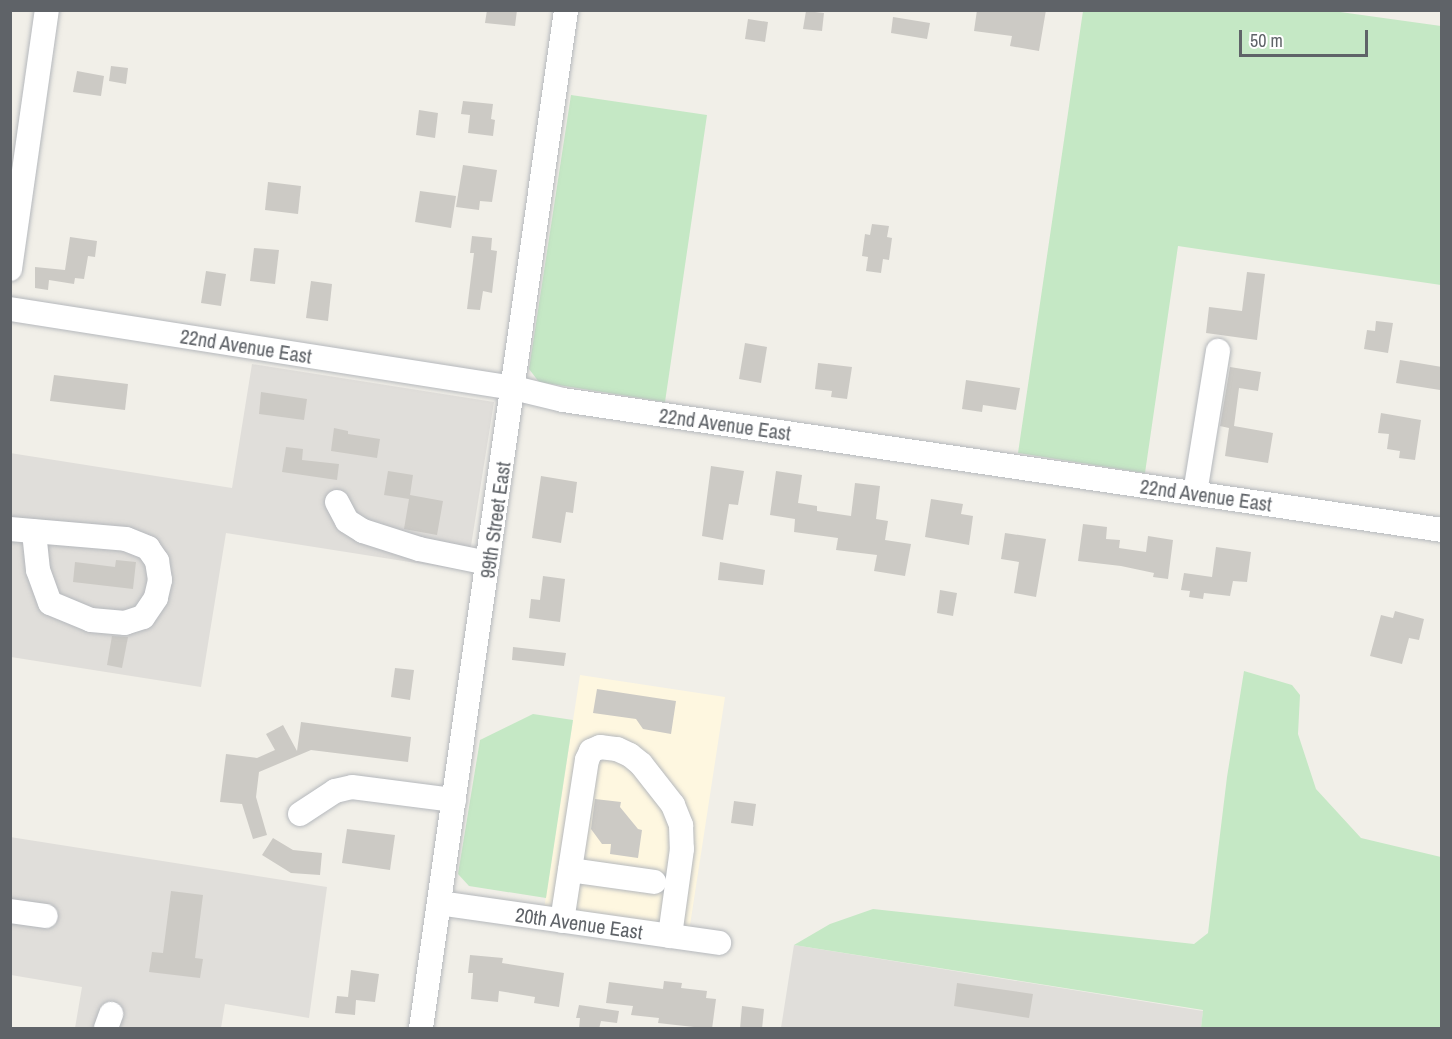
<!DOCTYPE html>
<html>
<head>
<meta charset="utf-8">
<style>
	body { margin:0 }
	#map { position:relative; width:1452px; height:1039px; overflow:hidden; background:#f1efe8; font-family:"Archivo Narrow",sans-serif }
	div>[style] { position:absolute }
	[style*='--x'] { left:calc(var(--x)*1px); top:calc(var(--y)*1px); width:calc(var(--w)*1px); rotate:calc(var(--a)*1deg) }
	.commercial>* { inset:0; background:#fef7e0 }
	.industrial>* { inset:0; background:#e0deda }
	.green>* { inset:0; background:#c5e8c5 }
	.building>* { inset:0; background:#cccac5 }
	.roads { filter:drop-shadow(0 0 2px #b5b8bc) drop-shadow(0 0 2px #b5b8bc) }
	.minor>* { height:24px; margin:-12px; padding:0 12px; transform-origin:12px; border-radius:12px; background:#fff }
	span { translate:-50% -50%; white-space:nowrap; text-align:center; line-height:1.15; -webkit-text-stroke:5px #fff; paint-order:stroke }
	.street-label { font-size:20px; color:#5f6368 }
	.frame { position:absolute; inset:0; border:12px solid #5f6368; pointer-events:none }
	.scale { position:absolute; left:1239px; top:30px; width:129px; height:27px; box-sizing:border-box; border:3px solid #5f6368; border-top:0; padding-left:8px; font-size:18px; line-height:21px; white-space:nowrap; color:#5f6368; -webkit-text-stroke:4px #fff; paint-order:stroke }
</style>
</head>
<body>
<div id="map">
	<div class="commercial">
		<i style="clip-path:polygon(580px 675px,725px 697px,689px 932px,544px 909px)"></i>
	</div>
	<div class="industrial">
		<i style="clip-path:polygon(252px 364px,494px 402px,467px 571px,226px 533px,201px 687px,11px 657px,10px 453px,232px 488px)"></i>
		<i style="clip-path:polygon(10px 837px,327px 887px,309px 1018px,225px 1004px,221px 1028px,75px 1028px,82px 987px,11px 975px)"></i>
		<i style="clip-path:polygon(794px 945px,1203px 1011px,1201px 1028px,781px 1028px)"></i>
	</div>
	<div class="green">
		<i style="clip-path:polygon(1333px 11px,1441px 26px,1441px 285px,1178px 246px,1145px 473px,1018px 453px,1083px 11px)"></i>
		<i style="clip-path:polygon(571px 95px,707px 115px,665px 402px,539px 382px,529px 369px)"></i>
		<i style="clip-path:polygon(1244px 671px,1292px 685px,1300px 695px,1298px 734px,1316px 789px,1361px 838px,1441px 857px,1441px 1028px,1201px 1028px,1203px 1010px,794px 945px,830px 924px,873px 909px,1194px 944px,1208px 933px,1227px 777px)"></i>
		<i style="clip-path:polygon(533px 714px,573px 720px,546px 898px,469px 886px,458px 874px,480px 740px)"></i>
	</div>
	<div class="building">
		<i style="clip-path:polygon(487px 10px,517px 10px,515px 26px,485px 23px)"></i>
		<i style="clip-path:polygon(977px 10px,1046px 10px,1039px 51px,1010px 46px,1012px 36px,974px 31px)"></i>
		<i style="clip-path:polygon(806px 11px,824px 13px,822px 31px,803px 29px)"></i>
		<i style="clip-path:polygon(893px 17px,930px 23px,927px 39px,891px 33px)"></i>
		<i style="clip-path:polygon(748px 19px,768px 22px,765px 42px,745px 39px)"></i>
		<i style="clip-path:polygon(111px 66px,128px 68px,126px 84px,109px 81px)"></i>
		<i style="clip-path:polygon(77px 71px,104px 76px,101px 96px,73px 92px)"></i>
		<i style="clip-path:polygon(463px 101px,493px 104px,491px 119px,495px 120px,493px 136px,468px 133px,470px 115px,461px 114px)"></i>
		<i style="clip-path:polygon(419px 110px,438px 113px,435px 138px,416px 135px)"></i>
		<i style="clip-path:polygon(463px 165px,497px 170px,492px 202px,480px 201px,479px 210px,456px 207px)"></i>
		<i style="clip-path:polygon(268px 182px,301px 186px,298px 214px,265px 210px)"></i>
		<i style="clip-path:polygon(420px 191px,456px 196px,451px 228px,415px 222px)"></i>
		<i style="clip-path:polygon(872px 224px,889px 226px,887px 237px,892px 238px,889px 260px,883px 259px,881px 273px,866px 271px,868px 257px,862px 256px,865px 234px,870px 235px)"></i>
		<i style="clip-path:polygon(472px 236px,492px 238px,491px 250px,497px 251px,492px 293px,483px 291px,480px 310px,467px 309px,474px 253px,470px 253px)"></i>
		<i style="clip-path:polygon(70px 237px,97px 241px,95px 257px,88px 256px,84px 279px,75px 278px,74px 284px,49px 280px,48px 290px,35px 288px,35px 267px,65px 270px)"></i>
		<i style="clip-path:polygon(254px 248px,279px 250px,275px 284px,250px 281px)"></i>
		<i style="clip-path:polygon(206px 271px,226px 274px,221px 306px,201px 303px)"></i>
		<i style="clip-path:polygon(1247px 272px,1265px 274px,1257px 340px,1206px 333px,1209px 307px,1242px 311px)"></i>
		<i style="clip-path:polygon(311px 281px,332px 284px,328px 321px,306px 318px)"></i>
		<i style="clip-path:polygon(1376px 321px,1393px 323px,1388px 353px,1364px 349px,1367px 330px,1375px 331px)"></i>
		<i style="clip-path:polygon(745px 343px,767px 347px,761px 383px,739px 379px)"></i>
		<i style="clip-path:polygon(1400px 360px,1442px 367px,1440px 390px,1396px 383px)"></i>
		<i style="clip-path:polygon(818px 363px,852px 367px,847px 399px,831px 397px,832px 391px,815px 389px)"></i>
		<i style="clip-path:polygon(1230px 367px,1261px 372px,1258px 391px,1239px 388px,1234px 426px,1273px 433px,1268px 463px,1225px 456px,1229px 428px,1220px 426px)"></i>
		<i style="clip-path:polygon(54px 375px,128px 384px,125px 410px,50px 401px)"></i>
		<i style="clip-path:polygon(966px 380px,1020px 388px,1016px 410px,983px 405px,982px 412px,962px 409px)"></i>
		<i style="clip-path:polygon(261px 392px,307px 399px,304px 420px,259px 414px)"></i>
		<i style="clip-path:polygon(1381px 413px,1421px 420px,1415px 460px,1399px 458px,1400px 451px,1387px 449px,1389px 434px,1378px 433px)"></i>
		<i style="clip-path:polygon(334px 428px,348px 431px,348px 434px,380px 439px,377px 458px,331px 451px)"></i>
		<i style="clip-path:polygon(286px 447px,303px 449px,302px 460px,339px 464px,337px 480px,282px 472px)"></i>
		<i style="clip-path:polygon(711px 466px,744px 471px,738px 505px,729px 504px,723px 540px,702px 536px)"></i>
		<i style="clip-path:polygon(388px 471px,413px 475px,410px 495px,443px 501px,437px 535px,404px 529px,409px 499px,384px 495px)"></i>
		<i style="clip-path:polygon(776px 471px,802px 475px,798px 503px,817px 506px,817px 511px,851px 516px,855px 483px,880px 486px,876px 519px,888px 521px,885px 540px,911px 544px,905px 576px,874px 571px,877px 555px,836px 550px,838px 538px,794px 532px,795px 519px,770px 515px)"></i>
		<i style="clip-path:polygon(541px 476px,577px 482px,573px 513px,566px 512px,561px 543px,532px 538px)"></i>
		<i style="clip-path:polygon(931px 499px,963px 504px,961px 514px,973px 516px,969px 545px,925px 537px)"></i>
		<i style="clip-path:polygon(1083px 524px,1107px 527px,1106px 539px,1120px 540px,1119px 548px,1146px 552px,1148px 536px,1173px 540px,1168px 579px,1153px 577px,1154px 573px,1121px 566px,1078px 561px)"></i>
		<i style="clip-path:polygon(1005px 533px,1046px 539px,1036px 597px,1014px 593px,1019px 562px,1001px 559px)"></i>
		<i style="clip-path:polygon(1216px 547px,1251px 552px,1247px 582px,1233px 581px,1230px 596px,1204px 593px,1203px 599px,1189px 597px,1190px 591px,1181px 590px,1184px 573px,1212px 577px)"></i>
		<i style="clip-path:polygon(116px 560px,136px 562px,133px 589px,73px 582px,75px 562px,115px 567px)"></i>
		<i style="clip-path:polygon(720px 562px,765px 570px,763px 585px,718px 580px)"></i>
		<i style="clip-path:polygon(543px 576px,565px 579px,560px 622px,529px 618px,531px 599px,540px 600px)"></i>
		<i style="clip-path:polygon(940px 590px,957px 593px,953px 616px,937px 613px)"></i>
		<i style="clip-path:polygon(1395px 611px,1424px 619px,1419px 640px,1409px 638px,1402px 664px,1370px 656px,1381px 615px,1393px 618px)"></i>
		<i style="clip-path:polygon(112px 636px,128px 637px,122px 668px,107px 665px)"></i>
		<i style="clip-path:polygon(513px 647px,566px 653px,564px 666px,512px 660px)"></i>
		<i style="clip-path:polygon(395px 668px,414px 670px,410px 700px,391px 697px)"></i>
		<i style="clip-path:polygon(597px 689px,676px 701px,671px 734px,643px 729px,636px 719px,593px 713px)"></i>
		<i style="clip-path:polygon(301px 722px,411px 737px,408px 762px,311px 750px,259px 772px,256px 797px,267px 835px,253px 839px,242px 804px,220px 802px,226px 754px,257px 758px,275px 750px,266px 734px,283px 725px,297px 751px)"></i>
		<i style="clip-path:polygon(595px 799px,621px 802px,620px 807px,638px 829px,642px 830px,638px 858px,610px 854px,611px 844px,602px 844px,591px 829px)"></i>
		<i style="clip-path:polygon(734px 801px,756px 804px,753px 826px,731px 823px)"></i>
		<i style="clip-path:polygon(347px 829px,395px 835px,390px 870px,342px 863px)"></i>
		<i style="clip-path:polygon(273px 838px,293px 850px,322px 853px,320px 875px,291px 873px,262px 855px)"></i>
		<i style="clip-path:polygon(171px 891px,203px 895px,195px 958px,203px 959px,200px 978px,149px 972px,152px 952px,163px 953px)"></i>
		<i style="clip-path:polygon(470px 955px,503px 958px,502px 963px,564px 973px,559px 1007px,534px 1003px,535px 997px,499px 991px,498px 1002px,471px 999px,473px 973px,468px 973px)"></i>
		<i style="clip-path:polygon(351px 970px,379px 974px,375px 1002px,356px 1000px,355px 1015px,335px 1013px,337px 996px,348px 997px)"></i>
		<i style="clip-path:polygon(664px 981px,682px 983px,681px 988px,707px 991px,706px 998px,716px 999px,712px 1029px,658px 1023px,659px 1018px,631px 1015px,633px 1006px,606px 1003px,609px 982px,663px 989px)"></i>
		<i style="clip-path:polygon(957px 983px,1033px 994px,1029px 1018px,954px 1006px)"></i>
		<i style="clip-path:polygon(579px 1005px,619px 1011px,617px 1023px,601px 1021px,599px 1029px,579px 1029px,580px 1018px,576px 1018px)"></i>
		<i style="clip-path:polygon(742px 1006px,764px 1009px,762px 1029px,740px 1029px)"></i>
	</div>
	<div class="roads">
		<div class="minor">
			<i style="--x:10;--y:269;--w:262;--a:-81.9"></i>
			<i style="--x:10;--y:309;--w:510;--a:8.91"></i>
			<i style="--x:514;--y:388;--w:50;--a:13.8"></i>
			<i style="--x:563;--y:400;--w:889;--a:8.41"></i>
			<i style="--x:1195;--y:493;--w:144;--a:-80.8"></i>
			<i style="--x:337;--y:502;--w:21;--a:62"></i>
			<i style="--x:347;--y:521;--w:19;--a:32"></i>
			<i style="--x:363;--y:531;--w:59;--a:17.8"></i>
			<i style="--x:419;--y:549;--w:70;--a:11.5"></i>
			<i style="--x:10;--y:529;--w:116;--a:4.9"></i>
			<i style="--x:126;--y:539;--w:24;--a:22"></i>
			<i style="--x:148;--y:548;--w:16;--a:55"></i>
			<i style="--x:157;--y:561;--w:19;--a:81"></i>
			<i style="--x:160;--y:580;--w:18;--a:103"></i>
			<i style="--x:156;--y:598;--w:23;--a:124"></i>
			<i style="--x:143;--y:617;--w:19;--a:162"></i>
			<i style="--x:125;--y:623;--w:34;--a:-175"></i>
			<i style="--x:91;--y:620;--w:44;--a:-157.5"></i>
			<i style="--x:50;--y:603;--w:35;--a:-110"></i>
			<i style="--x:38;--y:570;--w:39;--a:-96"></i>
			<i style="--x:300;--y:814;--w:42;--a:-33.3"></i>
			<i style="--x:335;--y:791;--w:17;--a:-13"></i>
			<i style="--x:352;--y:787;--w:103;--a:7.3"></i>
			<i style="--x:570;--y:870;--w:85;--a:8.1"></i>
			<i style="--x:439;--y:903;--w:283;--a:8.1"></i>
			<i style="--x:10;--y:911;--w:36;--a:8"></i>
			<i style="--x:562;--y:921;--w:163;--a:-81.2"></i>
			<i style="--x:587;--y:760;--w:10;--a:-66"></i>
			<i style="--x:591;--y:751;--w:10;--a:-24"></i>
			<i style="--x:600;--y:747;--w:17;--a:7"></i>
			<i style="--x:617;--y:749;--w:14;--a:25"></i>
			<i style="--x:630;--y:755;--w:14;--a:39"></i>
			<i style="--x:641;--y:764;--w:52;--a:52"></i>
			<i style="--x:673;--y:805;--w:22;--a:68"></i>
			<i style="--x:681;--y:825;--w:24;--a:88"></i>
			<i style="--x:682;--y:849;--w:88;--a:97.9"></i>
			<i style="--x:106;--y:1028;--w:15;--a:-70"></i>
			<i style="--x:421;--y:1028;--w:1028;--a:-81.89"></i>
		</div>
	</div>
	<div class="street-label">
		<span style="left:246px;top:346px;rotate:9deg">22nd Avenue East</span>
		<span style="left:725px;top:424px;rotate:8deg">22nd Avenue East</span>
		<span style="left:1206px;top:495px;rotate:8deg">22nd Avenue East</span>
		<span style="left:495px;top:520px;rotate:-82deg">99th Street East</span>
		<span style="left:579px;top:923px;rotate:8deg">20th Avenue East</span>
	</div>
	<div class="frame"></div>
	<div class="scale">50 m</div>
</div>
</body>
</html>
